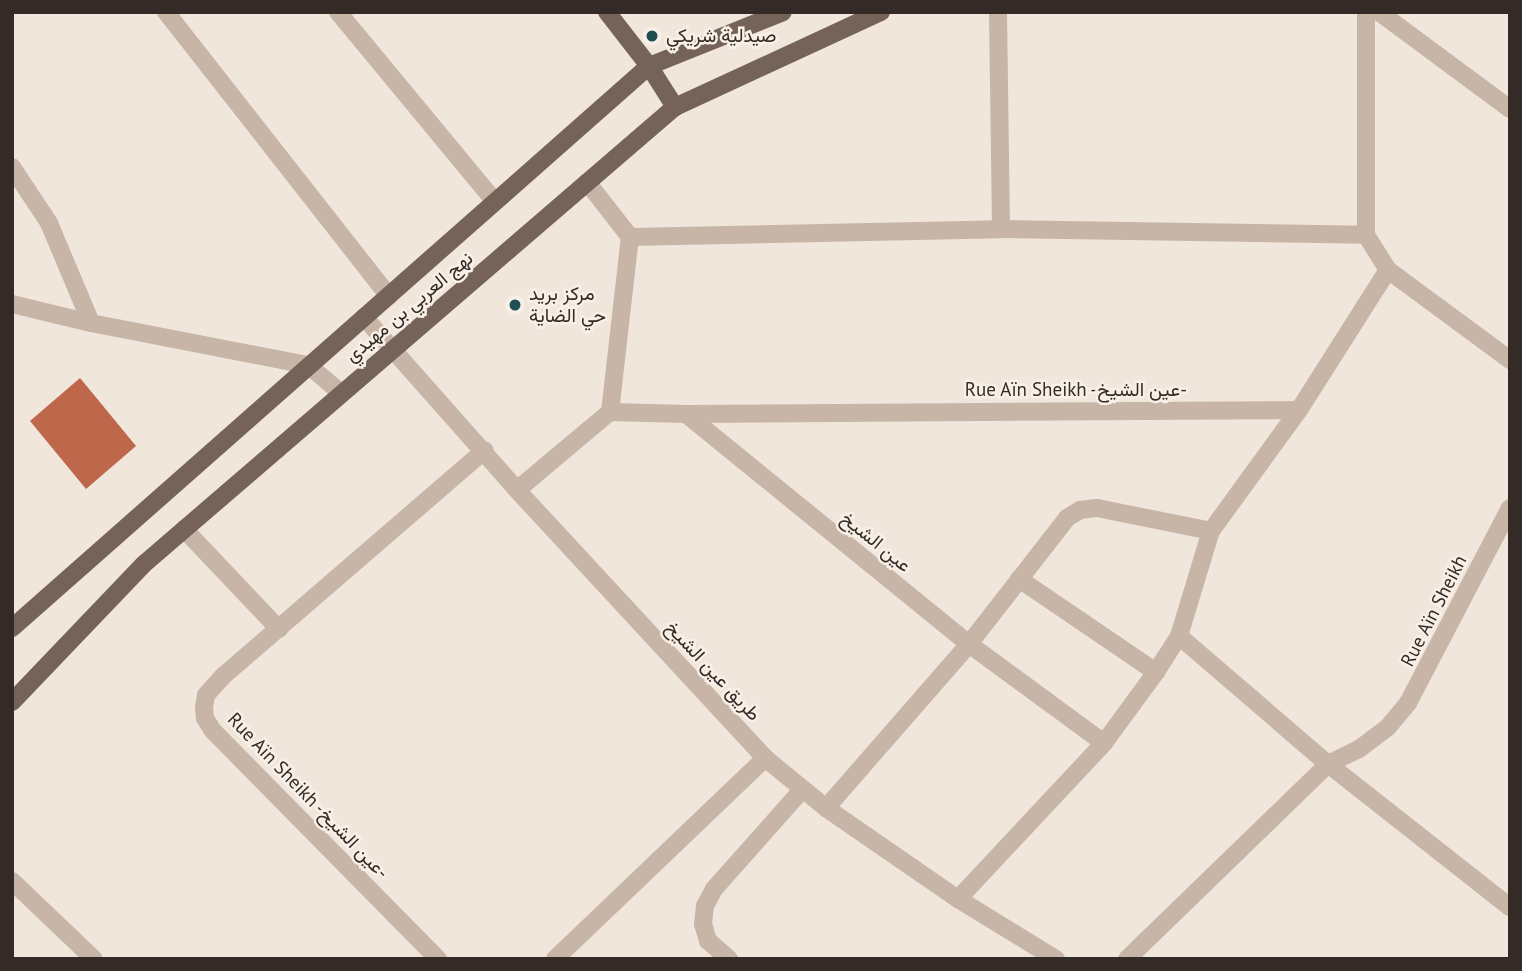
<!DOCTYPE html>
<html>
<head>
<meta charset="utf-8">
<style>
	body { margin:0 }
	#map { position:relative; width:1522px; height:971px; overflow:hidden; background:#f0e6db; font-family:"PT Sans",Vazirmatn,sans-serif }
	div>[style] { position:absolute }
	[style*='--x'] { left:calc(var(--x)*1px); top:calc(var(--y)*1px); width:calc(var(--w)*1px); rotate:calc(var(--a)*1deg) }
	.building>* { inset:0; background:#be674a }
	.minor>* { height:18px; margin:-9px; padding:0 9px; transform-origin:9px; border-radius:9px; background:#c7b6a7 }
	.major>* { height:18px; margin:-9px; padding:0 9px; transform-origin:9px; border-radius:9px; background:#756359 }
	.dots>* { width:19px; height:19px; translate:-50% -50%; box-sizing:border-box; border:4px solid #f8f0e6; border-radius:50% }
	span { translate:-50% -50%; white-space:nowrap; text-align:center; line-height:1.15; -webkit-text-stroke:5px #f8f0e6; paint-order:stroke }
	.poi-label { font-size:19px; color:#342b27 }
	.left { translate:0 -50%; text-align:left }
	.street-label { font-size:19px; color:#342b27 }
	.frame { position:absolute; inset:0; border:14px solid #342b27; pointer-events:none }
</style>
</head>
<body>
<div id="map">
	<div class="building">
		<i style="clip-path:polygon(80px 378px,136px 446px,86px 489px,30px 421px)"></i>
	</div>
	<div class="minor">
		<i style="--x:166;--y:12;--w:361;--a:51.9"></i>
		<i style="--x:338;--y:12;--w:246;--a:50.4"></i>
		<i style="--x:998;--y:12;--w:217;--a:89.2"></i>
		<i style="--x:1366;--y:12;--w:223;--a:90"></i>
		<i style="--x:1366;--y:235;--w:41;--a:57.8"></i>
		<i style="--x:1388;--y:270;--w:152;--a:36.4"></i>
		<i style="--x:1379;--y:12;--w:163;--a:36.5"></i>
		<i style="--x:12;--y:167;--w:67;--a:56.5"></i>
		<i style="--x:49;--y:223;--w:108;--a:67.2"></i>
		<i style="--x:587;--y:182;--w:70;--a:52"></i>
		<i style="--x:630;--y:237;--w:371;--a:-1.2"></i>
		<i style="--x:1001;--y:229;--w:365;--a:0.9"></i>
		<i style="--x:12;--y:304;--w:81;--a:13.5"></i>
		<i style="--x:91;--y:323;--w:221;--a:11"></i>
		<i style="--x:308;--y:365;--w:42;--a:40.2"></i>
		<i style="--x:364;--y:317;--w:231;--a:48.5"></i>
		<i style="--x:517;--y:490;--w:365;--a:47.2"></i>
		<i style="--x:765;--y:758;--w:79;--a:39.3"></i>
		<i style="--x:826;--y:808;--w:160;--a:34.6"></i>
		<i style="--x:958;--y:899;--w:115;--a:31.5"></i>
		<i style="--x:610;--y:412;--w:76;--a:1.5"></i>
		<i style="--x:686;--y:414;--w:365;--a:39.1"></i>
		<i style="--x:969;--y:644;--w:167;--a:36.3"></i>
		<i style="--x:686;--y:414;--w:613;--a:-0.37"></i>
		<i style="--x:517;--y:490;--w:121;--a:-40"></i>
		<i style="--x:610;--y:412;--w:176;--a:-83.5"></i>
		<i style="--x:184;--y:529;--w:138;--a:46.5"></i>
		<i style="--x:1019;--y:579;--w:166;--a:34.2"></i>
		<i style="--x:1179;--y:636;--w:196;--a:40.7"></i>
		<i style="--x:1328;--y:764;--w:34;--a:-26"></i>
		<i style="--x:1359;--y:749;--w:36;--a:-37"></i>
		<i style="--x:1388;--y:727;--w:31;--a:-50"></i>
		<i style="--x:1408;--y:703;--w:220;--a:-62.4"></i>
		<i style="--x:826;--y:808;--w:218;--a:-48.9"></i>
		<i style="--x:969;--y:644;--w:160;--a:-52.1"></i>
		<i style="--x:1067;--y:518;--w:15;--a:-32"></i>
		<i style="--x:1080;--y:510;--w:17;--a:-7"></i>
		<i style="--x:1097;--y:508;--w:116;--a:11.4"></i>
		<i style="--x:12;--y:881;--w:113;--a:43.6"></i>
		<i style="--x:958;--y:899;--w:214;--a:-46.9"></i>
		<i style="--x:1104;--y:743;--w:88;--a:-53.8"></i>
		<i style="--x:1156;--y:672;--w:43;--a:-57.4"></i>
		<i style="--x:1179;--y:636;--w:110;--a:-73.1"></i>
		<i style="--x:1211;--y:531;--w:150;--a:-54"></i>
		<i style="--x:1299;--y:410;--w:166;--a:-57.6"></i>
		<i style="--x:438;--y:959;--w:320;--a:-134.6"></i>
		<i style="--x:213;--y:731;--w:15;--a:-122"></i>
		<i style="--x:205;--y:718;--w:10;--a:-96"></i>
		<i style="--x:204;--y:708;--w:13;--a:-81"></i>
		<i style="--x:206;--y:695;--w:24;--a:-48"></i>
		<i style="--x:222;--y:677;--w:347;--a:-40.8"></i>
		<i style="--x:555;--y:959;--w:291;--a:-43.7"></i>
		<i style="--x:729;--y:959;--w:28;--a:-139"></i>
		<i style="--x:708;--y:941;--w:18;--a:-106"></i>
		<i style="--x:703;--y:924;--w:18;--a:-84"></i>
		<i style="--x:705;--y:906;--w:19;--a:-62"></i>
		<i style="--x:714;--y:889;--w:132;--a:-48.4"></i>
		<i style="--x:1127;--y:959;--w:280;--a:-44.1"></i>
		<i style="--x:1328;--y:764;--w:231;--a:38.2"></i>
	</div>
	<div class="major">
		<i style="--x:607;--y:12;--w:68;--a:52.1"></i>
		<i style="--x:649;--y:66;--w:49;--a:57.6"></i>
		<i style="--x:12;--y:628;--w:849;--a:-41.42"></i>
		<i style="--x:649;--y:66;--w:144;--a:-21.9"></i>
		<i style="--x:12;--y:702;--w:191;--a:-46.3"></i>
		<i style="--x:144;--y:564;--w:701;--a:-40.72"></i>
		<i style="--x:675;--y:107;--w:227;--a:-24.8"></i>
	</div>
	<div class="dots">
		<i style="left:652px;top:36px;background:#204f53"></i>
		<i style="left:515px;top:305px;background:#204f53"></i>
	</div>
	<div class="poi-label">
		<span class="left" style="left:666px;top:36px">صيدلية شريكي</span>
		<span class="left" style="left:529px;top:305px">مركز بريد<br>حي الضاية</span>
	</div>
	<div class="street-label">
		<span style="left:409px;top:307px;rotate:-40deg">نهج العربي بن مهيدي</span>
		<span style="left:1076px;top:390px">Rue Aïn Sheikh -عين الشيخ-</span>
		<span style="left:876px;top:542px;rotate:39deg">عين الشيخ</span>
		<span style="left:1434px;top:611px;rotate:-63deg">Rue Aïn Sheikh</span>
		<span style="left:713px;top:671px;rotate:47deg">طريق عين الشيخ</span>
		<span style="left:308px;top:796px;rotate:46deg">Rue Aïn Sheikh -عين الشيخ-</span>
	</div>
	<div class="frame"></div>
</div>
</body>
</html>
